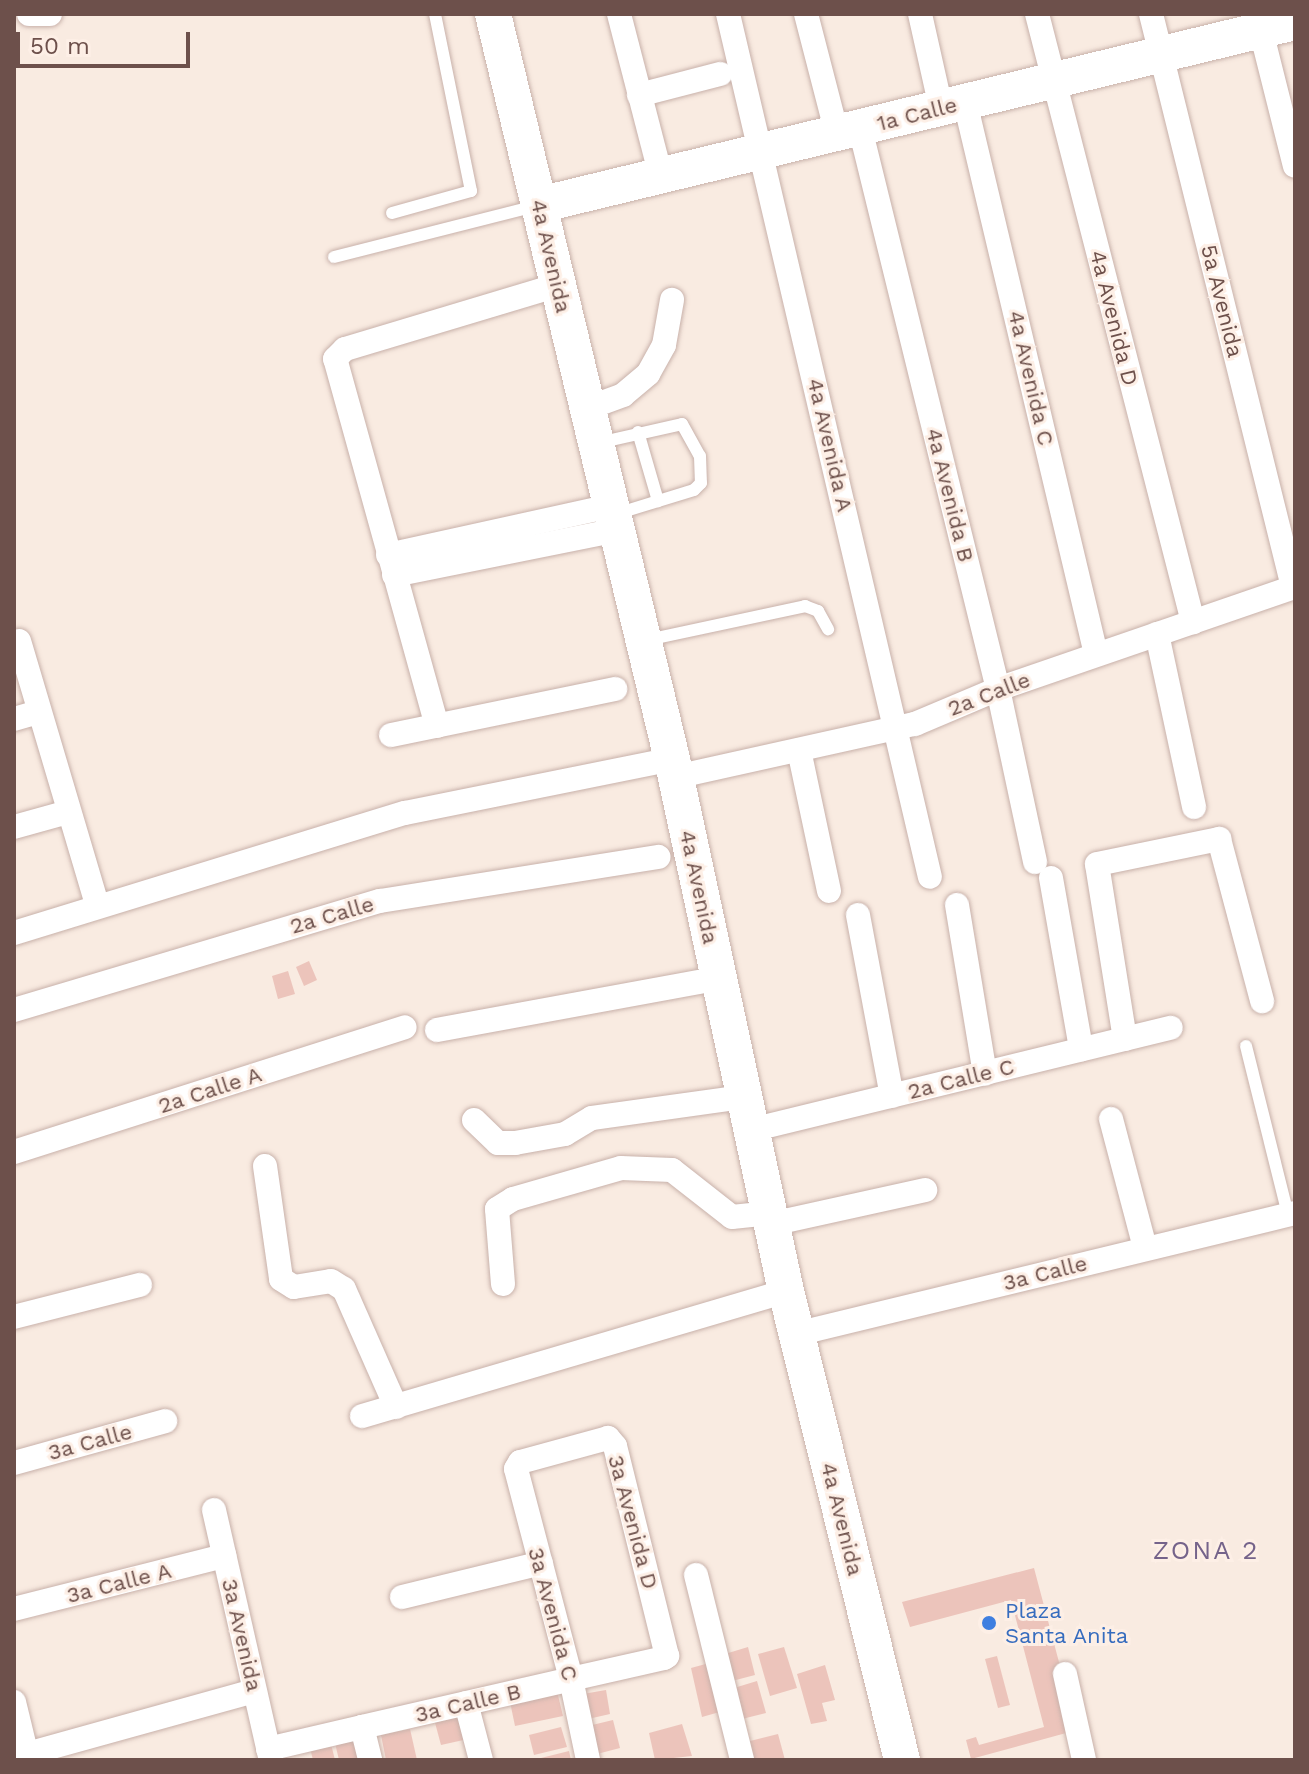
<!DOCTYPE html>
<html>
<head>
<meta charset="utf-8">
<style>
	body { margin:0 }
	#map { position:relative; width:1309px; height:1774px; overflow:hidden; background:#f9ebe1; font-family:"Work Sans",sans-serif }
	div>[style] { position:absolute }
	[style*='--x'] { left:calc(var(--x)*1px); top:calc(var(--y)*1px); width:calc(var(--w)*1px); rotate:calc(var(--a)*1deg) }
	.building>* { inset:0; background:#ecc4bb }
	.roads { filter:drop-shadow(0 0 2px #c8b1aa) drop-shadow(0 0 2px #c8b1aa) }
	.lane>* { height:12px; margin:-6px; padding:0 6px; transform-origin:6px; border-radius:6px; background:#fff }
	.street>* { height:24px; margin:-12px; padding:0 12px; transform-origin:12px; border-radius:12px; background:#fff }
	.secondary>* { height:36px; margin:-18px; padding:0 18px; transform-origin:18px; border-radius:18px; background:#fff }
	.dots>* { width:22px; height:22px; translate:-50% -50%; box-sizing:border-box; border:4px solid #fdefe6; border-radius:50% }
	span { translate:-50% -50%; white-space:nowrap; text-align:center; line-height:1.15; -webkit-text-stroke:6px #fdefe6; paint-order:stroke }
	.street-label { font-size:22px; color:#6d504b }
	.shop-label { font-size:22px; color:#366cbe }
	.left { translate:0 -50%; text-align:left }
	.quarter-label { font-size:26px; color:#75638a; letter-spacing:2px }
	.frame { position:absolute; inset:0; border:16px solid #6d504b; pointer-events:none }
	.scale { position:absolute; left:16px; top:32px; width:174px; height:36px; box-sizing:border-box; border:4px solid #6d504b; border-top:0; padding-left:10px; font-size:24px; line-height:28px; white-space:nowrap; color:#6d504b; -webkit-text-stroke:6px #fdefe6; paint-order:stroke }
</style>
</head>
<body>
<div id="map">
	<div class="building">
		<i style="clip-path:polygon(309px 961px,317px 980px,304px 986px,296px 967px)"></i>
		<i style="clip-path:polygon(288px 971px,295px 994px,278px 999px,272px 976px)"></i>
		<i style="clip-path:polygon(1034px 1568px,1077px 1730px,971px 1759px,966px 1740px,976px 1737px,979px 1745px,1044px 1727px,1011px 1600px,910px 1627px,902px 1602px)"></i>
		<i style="clip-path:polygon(748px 1647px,755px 1675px,732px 1681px,725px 1654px)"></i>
		<i style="clip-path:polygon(784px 1647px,797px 1688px,770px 1696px,758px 1654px)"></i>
		<i style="clip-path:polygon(997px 1656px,1010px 1705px,998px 1708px,985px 1659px)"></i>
		<i style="clip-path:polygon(713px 1662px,723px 1711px,702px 1717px,691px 1668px)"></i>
		<i style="clip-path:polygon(825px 1665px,835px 1700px,822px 1703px,827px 1721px,811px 1724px,797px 1674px)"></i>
		<i style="clip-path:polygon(757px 1681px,766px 1713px,742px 1719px,734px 1688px)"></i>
		<i style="clip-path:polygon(606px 1690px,610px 1714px,588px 1719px,583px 1694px)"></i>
		<i style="clip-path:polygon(557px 1691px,563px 1716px,515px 1726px,510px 1702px)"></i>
		<i style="clip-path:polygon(461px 1713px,468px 1739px,441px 1745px,434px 1719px)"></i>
		<i style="clip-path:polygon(613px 1720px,620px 1748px,597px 1754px,588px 1726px)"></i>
		<i style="clip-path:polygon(682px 1724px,692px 1756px,655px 1760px,649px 1733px)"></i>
		<i style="clip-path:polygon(561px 1727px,567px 1747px,534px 1755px,529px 1735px)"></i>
		<i style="clip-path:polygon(410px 1729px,417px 1760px,386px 1760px,381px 1735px)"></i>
		<i style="clip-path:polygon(778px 1734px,785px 1760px,750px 1760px,746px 1742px)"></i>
		<i style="clip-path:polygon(359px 1737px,364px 1760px,339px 1760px,335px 1743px)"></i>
		<i style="clip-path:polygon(331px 1744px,335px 1760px,313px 1760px,310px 1748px)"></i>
		<i style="clip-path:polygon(569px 1751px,571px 1760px,537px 1760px,537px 1759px)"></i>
	</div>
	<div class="roads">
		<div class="lane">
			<i style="--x:392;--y:213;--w:82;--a:-15.6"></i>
			<i style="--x:471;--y:191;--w:181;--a:-101.5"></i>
			<i style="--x:334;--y:257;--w:208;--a:-14.2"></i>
			<i style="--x:638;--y:432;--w:72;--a:73.8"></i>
			<i style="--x:598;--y:443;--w:86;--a:-12.7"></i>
			<i style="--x:682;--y:424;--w:37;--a:61"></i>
			<i style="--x:700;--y:456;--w:27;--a:88"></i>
			<i style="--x:701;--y:483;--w:10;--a:135"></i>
			<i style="--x:694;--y:490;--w:82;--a:162.9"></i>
			<i style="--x:647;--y:640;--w:162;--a:-12.1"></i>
			<i style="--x:805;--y:606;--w:14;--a:21"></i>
			<i style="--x:818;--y:611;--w:21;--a:61"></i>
			<i style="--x:1246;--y:1046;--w:173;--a:76"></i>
		</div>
		<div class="street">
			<i style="--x:29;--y:14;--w:21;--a:0"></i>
			<i style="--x:619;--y:14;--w:164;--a:75.5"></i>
			<i style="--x:728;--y:14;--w:886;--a:76.83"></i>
			<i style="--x:806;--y:14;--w:124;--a:75.5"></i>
			<i style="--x:920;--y:14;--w:96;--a:77.4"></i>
			<i style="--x:1037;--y:14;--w:628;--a:75.61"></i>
			<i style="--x:1151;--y:14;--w:590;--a:76.08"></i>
			<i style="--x:1261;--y:31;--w:139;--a:75.9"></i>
			<i style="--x:639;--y:95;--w:84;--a:-14.5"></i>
			<i style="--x:965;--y:102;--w:567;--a:76.65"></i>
			<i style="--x:860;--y:128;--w:578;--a:76.18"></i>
			<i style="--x:998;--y:689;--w:177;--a:77.9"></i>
			<i style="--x:588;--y:408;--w:37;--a:-20"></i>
			<i style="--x:623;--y:395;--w:33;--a:-40"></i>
			<i style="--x:648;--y:374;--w:33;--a:-61"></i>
			<i style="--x:664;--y:345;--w:46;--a:-79.9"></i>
			<i style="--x:388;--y:555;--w:228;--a:-12.4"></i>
			<i style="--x:394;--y:575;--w:227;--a:-11.4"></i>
			<i style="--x:1157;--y:634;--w:177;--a:77.9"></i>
			<i style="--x:19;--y:641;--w:275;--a:73.5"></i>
			<i style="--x:14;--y:719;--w:26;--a:-16"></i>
			<i style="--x:437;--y:726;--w:381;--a:-105.5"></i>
			<i style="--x:335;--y:359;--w:14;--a:-45"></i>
			<i style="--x:345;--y:349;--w:222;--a:-16.7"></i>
			<i style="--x:391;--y:735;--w:229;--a:-11.6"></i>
			<i style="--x:799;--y:750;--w:144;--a:78"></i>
			<i style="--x:675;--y:777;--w:246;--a:-12.5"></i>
			<i style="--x:915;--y:724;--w:90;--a:-22.9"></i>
			<i style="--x:998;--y:689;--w:314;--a:-19"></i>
			<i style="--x:14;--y:827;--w:56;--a:-15.5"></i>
			<i style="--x:1051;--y:878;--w:174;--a:80"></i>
			<i style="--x:957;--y:905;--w:171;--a:80.6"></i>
			<i style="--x:858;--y:915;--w:184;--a:79.4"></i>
			<i style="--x:14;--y:933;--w:409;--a:-17.1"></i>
			<i style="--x:405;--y:813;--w:272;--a:-11.4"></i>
			<i style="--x:14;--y:1010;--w:382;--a:-16.6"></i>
			<i style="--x:380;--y:901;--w:282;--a:-9"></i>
			<i style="--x:437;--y:1030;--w:288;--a:-10.4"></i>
			<i style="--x:1125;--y:1039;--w:177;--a:-99.1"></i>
			<i style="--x:1097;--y:864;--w:125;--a:-11.6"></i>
			<i style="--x:1219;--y:839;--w:168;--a:75.1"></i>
			<i style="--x:1111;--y:1119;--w:133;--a:75.2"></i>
			<i style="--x:474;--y:1120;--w:33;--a:44"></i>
			<i style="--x:498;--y:1143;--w:17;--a:0"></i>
			<i style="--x:515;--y:1143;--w:51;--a:-10.2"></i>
			<i style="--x:565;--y:1134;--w:31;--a:-31"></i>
			<i style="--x:592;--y:1118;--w:153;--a:-7.9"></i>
			<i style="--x:751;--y:1130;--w:432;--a:-13.7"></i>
			<i style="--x:14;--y:1152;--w:410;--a:-17.7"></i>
			<i style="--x:265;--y:1166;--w:114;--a:81.9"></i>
			<i style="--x:281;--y:1279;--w:15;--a:32"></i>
			<i style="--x:294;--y:1287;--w:37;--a:-9"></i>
			<i style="--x:331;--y:1281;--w:15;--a:32"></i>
			<i style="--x:344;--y:1289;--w:129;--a:66.2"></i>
			<i style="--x:771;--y:1224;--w:158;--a:-12.4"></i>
			<i style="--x:503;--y:1284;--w:75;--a:-94.6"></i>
			<i style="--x:497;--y:1209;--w:19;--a:-32"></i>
			<i style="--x:513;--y:1199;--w:112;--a:-16"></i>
			<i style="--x:621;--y:1168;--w:51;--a:2.2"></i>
			<i style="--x:672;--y:1170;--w:76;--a:38.1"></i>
			<i style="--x:732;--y:1217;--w:36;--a:-6"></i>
			<i style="--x:14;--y:1317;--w:130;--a:-14.3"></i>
			<i style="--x:796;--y:1334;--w:513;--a:-13.63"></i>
			<i style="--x:362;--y:1416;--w:442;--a:-16.4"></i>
			<i style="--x:14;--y:1463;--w:157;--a:-15.5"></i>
			<i style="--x:214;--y:1510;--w:256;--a:77.2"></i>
			<i style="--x:696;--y:1575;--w:191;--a:76"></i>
			<i style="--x:402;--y:1597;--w:143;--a:-13.7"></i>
			<i style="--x:14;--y:1609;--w:217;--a:-14.2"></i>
			<i style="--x:1065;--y:1674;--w:88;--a:77.5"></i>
			<i style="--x:14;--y:1702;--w:60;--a:76.4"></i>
			<i style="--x:466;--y:1703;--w:59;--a:75.3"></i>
			<i style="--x:362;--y:1727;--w:34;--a:76"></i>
			<i style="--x:268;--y:1749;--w:97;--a:-13.2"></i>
			<i style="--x:362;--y:1727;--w:214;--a:-12.9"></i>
			<i style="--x:571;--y:1679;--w:95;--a:-12.7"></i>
			<i style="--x:664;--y:1658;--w:4;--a:-34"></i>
			<i style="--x:667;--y:1656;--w:216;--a:-103.9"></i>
			<i style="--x:615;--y:1446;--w:11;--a:-131"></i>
			<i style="--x:608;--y:1438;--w:91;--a:164.7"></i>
			<i style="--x:520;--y:1462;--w:8;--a:120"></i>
			<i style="--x:516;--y:1469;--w:217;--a:75.3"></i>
			<i style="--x:571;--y:1679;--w:83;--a:78.1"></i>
			<i style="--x:27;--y:1754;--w:236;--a:-15.5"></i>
		</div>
		<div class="secondary">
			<i style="--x:493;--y:14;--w:766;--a:76.49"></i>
			<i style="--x:672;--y:759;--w:544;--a:77.91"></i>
			<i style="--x:786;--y:1291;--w:483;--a:76.1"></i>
			<i style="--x:539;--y:205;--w:778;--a:-13.61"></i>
		</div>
	</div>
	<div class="dots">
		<i style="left:989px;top:1623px;background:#3f7fe0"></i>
	</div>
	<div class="street-label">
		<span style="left:917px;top:114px;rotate:-14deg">1a Calle</span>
		<span style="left:551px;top:256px;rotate:77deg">4a Avenida</span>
		<span style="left:1222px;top:301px;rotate:76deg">5a Avenida</span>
		<span style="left:1114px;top:318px;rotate:76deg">4a Avenida D</span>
		<span style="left:1031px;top:378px;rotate:77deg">4a Avenida C</span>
		<span style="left:830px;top:445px;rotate:77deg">4a Avenida A</span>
		<span style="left:950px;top:495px;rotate:76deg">4a Avenida B</span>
		<span style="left:989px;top:694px;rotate:-21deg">2a Calle</span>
		<span style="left:699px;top:887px;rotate:78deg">4a Avenida</span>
		<span style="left:332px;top:915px;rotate:-16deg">2a Calle</span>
		<span style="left:961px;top:1079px;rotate:-14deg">2a Calle C</span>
		<span style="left:210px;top:1090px;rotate:-18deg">2a Calle A</span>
		<span style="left:1045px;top:1273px;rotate:-14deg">3a Calle</span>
		<span style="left:90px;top:1442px;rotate:-15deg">3a Calle</span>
		<span style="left:842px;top:1519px;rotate:76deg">4a Avenida</span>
		<span style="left:633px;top:1522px;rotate:75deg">3a Avenida D</span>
		<span style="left:119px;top:1583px;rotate:-14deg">3a Calle A</span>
		<span style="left:553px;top:1614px;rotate:75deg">3a Avenida C</span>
		<span style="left:242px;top:1635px;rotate:77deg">3a Avenida</span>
		<span style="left:468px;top:1703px;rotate:-13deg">3a Calle B</span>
	</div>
	<div class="shop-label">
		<span class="left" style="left:1005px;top:1623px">Plaza<br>Santa Anita</span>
	</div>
	<div class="quarter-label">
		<span style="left:1206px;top:1551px">ZONA 2</span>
	</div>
	<div class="frame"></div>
	<div class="scale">50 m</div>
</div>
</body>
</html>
